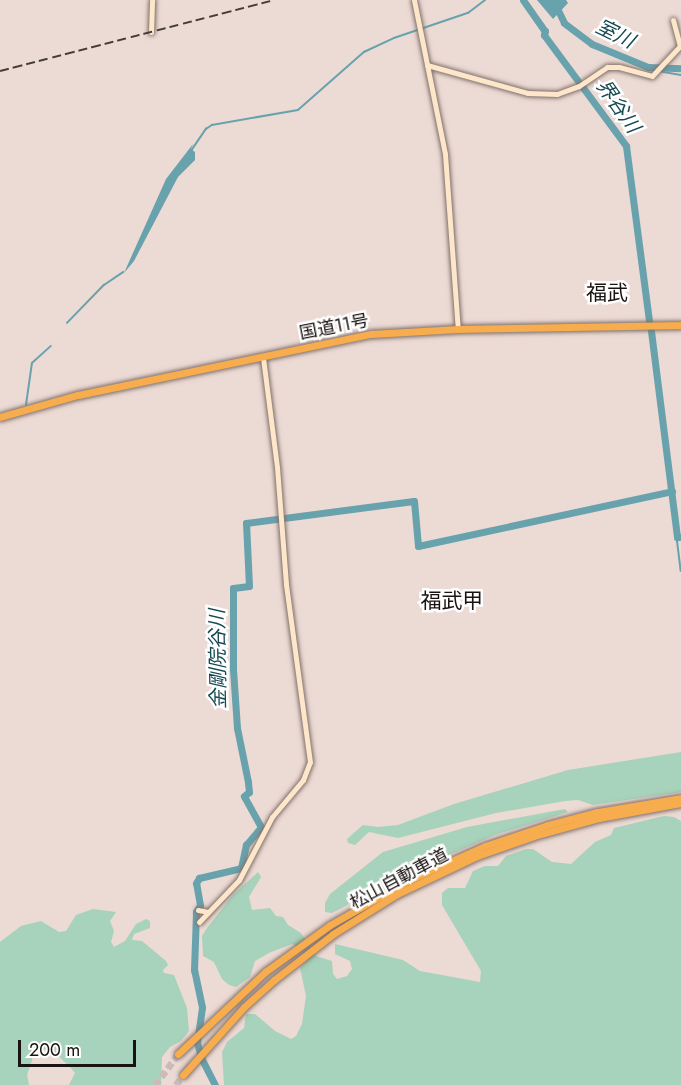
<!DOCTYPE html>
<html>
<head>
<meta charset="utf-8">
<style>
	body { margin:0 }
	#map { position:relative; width:681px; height:1085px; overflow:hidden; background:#ecdad4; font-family:Jost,"Noto Sans JP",sans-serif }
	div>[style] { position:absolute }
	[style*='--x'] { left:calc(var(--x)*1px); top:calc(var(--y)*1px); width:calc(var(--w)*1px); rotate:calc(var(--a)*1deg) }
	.green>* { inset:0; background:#a7d2bb }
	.water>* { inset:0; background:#68a2ad }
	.stream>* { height:1.5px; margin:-0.75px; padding:0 0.75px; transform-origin:0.75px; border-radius:0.75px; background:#68a2ad }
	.river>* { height:7px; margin:-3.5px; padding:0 3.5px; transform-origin:3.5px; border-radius:3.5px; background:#68a2ad }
	.highway-tunnel>* { height:7px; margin-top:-3.5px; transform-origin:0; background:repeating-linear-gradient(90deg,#ccbcb7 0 7px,transparent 0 10.5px) }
	.roads { filter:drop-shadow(0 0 2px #81716b) drop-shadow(0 0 2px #81716b) }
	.secondary>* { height:5px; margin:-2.5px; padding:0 2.5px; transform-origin:2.5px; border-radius:2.5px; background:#fde6ca }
	.highway>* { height:7px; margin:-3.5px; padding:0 3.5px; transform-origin:3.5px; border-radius:3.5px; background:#f7ac4e }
	.rail>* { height:1.5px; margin-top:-0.75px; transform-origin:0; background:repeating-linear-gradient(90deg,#433b38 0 9px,transparent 0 13.5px) }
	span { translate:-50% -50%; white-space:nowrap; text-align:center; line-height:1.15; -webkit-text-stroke:5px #fff; paint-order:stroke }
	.street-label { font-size:18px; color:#191311 }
	.water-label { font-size:20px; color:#154a52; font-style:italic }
	.quarter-label { font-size:21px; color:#191311 }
	.scale { position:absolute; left:18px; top:1040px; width:118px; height:27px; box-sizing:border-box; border:3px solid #191311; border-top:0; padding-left:8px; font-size:18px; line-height:21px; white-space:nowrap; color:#191311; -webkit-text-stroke:4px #fff; paint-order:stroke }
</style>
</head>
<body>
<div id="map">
	<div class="green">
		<i style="clip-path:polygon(681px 752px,681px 792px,593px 805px,578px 800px,565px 801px,496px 813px,398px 838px,369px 832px,355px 845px,348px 843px,347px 839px,363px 825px,378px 827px,398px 825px,454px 804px,568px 770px)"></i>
		<i style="clip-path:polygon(565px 809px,568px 812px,495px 835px,423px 866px,332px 913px,325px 912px,325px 903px,330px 894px,383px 852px,467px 827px)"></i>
		<i style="clip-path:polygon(664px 816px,674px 817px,681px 821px,681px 1085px,224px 1085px,222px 1052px,227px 1042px,244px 1028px,246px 1014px,255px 1014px,275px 1031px,291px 1039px,296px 1036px,302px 1024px,306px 996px,300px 968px,309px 958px,304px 950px,292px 944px,269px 953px,255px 961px,250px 977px,236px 987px,229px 985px,222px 979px,214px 962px,203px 956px,202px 936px,207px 928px,232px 896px,258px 872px,261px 877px,249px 897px,252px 910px,270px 908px,276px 916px,283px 917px,288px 925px,301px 933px,316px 956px,332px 961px,333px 974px,337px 979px,347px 976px,352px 969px,350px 961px,335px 954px,335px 944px,403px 960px,420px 971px,480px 982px,481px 971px,442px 905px,442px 893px,448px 888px,465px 888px,473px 871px,485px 866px,498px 866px,506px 856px,526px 849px,533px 849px,552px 862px,571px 864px,595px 842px,611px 835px,614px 828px)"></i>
		<i style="clip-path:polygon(93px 909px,116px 912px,110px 921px,114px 931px,111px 942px,114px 947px,125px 941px,136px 924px,146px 919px,150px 921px,150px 928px,134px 934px,132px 940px,142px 941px,166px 961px,168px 965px,163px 970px,164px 973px,174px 975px,187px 1008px,189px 1031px,181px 1041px,170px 1047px,162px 1057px,161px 1085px,69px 1085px,75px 1073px,70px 1067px,56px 1054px,43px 1049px,37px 1050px,34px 1054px,27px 1075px,29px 1085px,0 1085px,0 942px,21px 926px,41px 921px,59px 932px,66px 931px,76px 915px)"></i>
	</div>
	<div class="water">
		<i style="clip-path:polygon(537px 0,566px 0,568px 3px,553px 19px)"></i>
		<i style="clip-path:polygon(193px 144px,191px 149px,195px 152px,195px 160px,178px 177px,134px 261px,124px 273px,166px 179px)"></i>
	</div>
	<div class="stream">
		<i style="--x:648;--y:67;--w:6;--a:18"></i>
		<i style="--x:658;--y:71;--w:23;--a:10"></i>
		<i style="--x:191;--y:151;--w:27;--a:-56"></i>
		<i style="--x:206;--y:129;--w:7;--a:-34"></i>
		<i style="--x:212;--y:125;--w:87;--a:-9.9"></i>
		<i style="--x:298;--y:110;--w:88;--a:-41.3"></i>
		<i style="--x:364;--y:52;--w:33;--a:-25"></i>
		<i style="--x:394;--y:38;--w:78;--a:-18.7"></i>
		<i style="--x:468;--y:13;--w:21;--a:-37"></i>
		<i style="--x:67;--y:323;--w:53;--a:-45.8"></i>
		<i style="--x:104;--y:285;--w:23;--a:-34"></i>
		<i style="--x:26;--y:405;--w:42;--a:-81.9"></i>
		<i style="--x:32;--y:363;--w:25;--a:-42"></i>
		<i style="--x:677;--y:537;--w:34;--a:83"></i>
	</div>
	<div class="river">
		<i style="--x:523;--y:0;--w:38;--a:55"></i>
		<i style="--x:545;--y:31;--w:4;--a:104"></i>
		<i style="--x:544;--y:35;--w:138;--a:53.5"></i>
		<i style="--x:626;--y:146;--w:176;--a:82.5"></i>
		<i style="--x:553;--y:0;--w:25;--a:64"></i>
		<i style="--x:564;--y:23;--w:35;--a:37"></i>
		<i style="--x:592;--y:44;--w:61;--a:22.3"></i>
		<i style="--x:648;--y:67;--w:33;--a:2"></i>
		<i style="--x:651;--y:331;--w:208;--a:82.8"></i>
		<i style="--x:677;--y:537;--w:4;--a:0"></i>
		<i style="--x:215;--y:1085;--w:28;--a:-117"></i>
		<i style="--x:202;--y:1060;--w:18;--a:-106"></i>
		<i style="--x:197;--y:1043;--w:36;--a:-82"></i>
		<i style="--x:202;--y:1007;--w:38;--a:-102"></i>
		<i style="--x:194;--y:970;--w:58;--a:-88"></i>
		<i style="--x:196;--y:912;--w:8;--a:-60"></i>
		<i style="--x:200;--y:905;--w:22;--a:-100"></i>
		<i style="--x:196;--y:883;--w:6;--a:-59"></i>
		<i style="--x:199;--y:878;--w:43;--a:-13.4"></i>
		<i style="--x:241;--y:868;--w:24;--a:-78"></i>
		<i style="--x:246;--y:845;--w:23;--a:-50"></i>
		<i style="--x:261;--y:827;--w:35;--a:-119"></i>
		<i style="--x:244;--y:796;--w:6;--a:-39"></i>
		<i style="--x:249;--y:792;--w:10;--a:-96"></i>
		<i style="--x:248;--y:782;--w:55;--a:-101.5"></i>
		<i style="--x:237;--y:728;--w:59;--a:-93.9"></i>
		<i style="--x:233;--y:669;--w:81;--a:-90"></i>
		<i style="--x:233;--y:588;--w:16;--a:-7"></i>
		<i style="--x:249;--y:586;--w:63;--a:-92.7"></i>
		<i style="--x:246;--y:523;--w:169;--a:-7.5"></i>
		<i style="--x:414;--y:501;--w:45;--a:84.9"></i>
		<i style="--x:418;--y:546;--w:260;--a:-12.2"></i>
	</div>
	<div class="highway-tunnel">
		<i style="--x:155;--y:1085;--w:39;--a:-53"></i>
		<i style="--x:176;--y:1085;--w:12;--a:-55"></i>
	</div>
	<div class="roads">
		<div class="secondary">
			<i style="--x:414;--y:0;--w:157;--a:78.6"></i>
			<i style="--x:445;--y:154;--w:175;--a:85.8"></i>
			<i style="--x:673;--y:20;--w:27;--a:75"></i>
			<i style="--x:151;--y:32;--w:32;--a:-88"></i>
			<i style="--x:427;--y:65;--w:105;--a:15.5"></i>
			<i style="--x:528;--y:93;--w:29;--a:2"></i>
			<i style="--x:557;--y:94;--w:23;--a:-20"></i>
			<i style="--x:579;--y:86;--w:34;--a:-34"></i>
			<i style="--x:607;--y:67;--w:12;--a:0"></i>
			<i style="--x:619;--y:67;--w:34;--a:15"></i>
			<i style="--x:652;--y:76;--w:42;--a:-46.9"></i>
			<i style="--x:198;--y:910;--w:10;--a:11"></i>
			<i style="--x:199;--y:922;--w:58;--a:-46.4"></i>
			<i style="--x:239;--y:880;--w:71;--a:-62.4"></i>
			<i style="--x:272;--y:817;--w:48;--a:-50"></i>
			<i style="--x:303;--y:780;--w:19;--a:-69"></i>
			<i style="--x:310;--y:762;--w:180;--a:-97.7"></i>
			<i style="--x:286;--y:584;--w:117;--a:-94.4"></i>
			<i style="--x:277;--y:467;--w:111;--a:-97.3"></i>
		</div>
		<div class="highway">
			<i style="--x:0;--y:417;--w:81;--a:-15.8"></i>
			<i style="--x:78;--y:395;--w:299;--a:-11.8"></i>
			<i style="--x:371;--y:334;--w:87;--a:-3.3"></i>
			<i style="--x:458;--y:329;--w:223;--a:-1"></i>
			<i style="--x:178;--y:1054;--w:120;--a:-43.3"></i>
			<i style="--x:265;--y:972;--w:80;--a:-35.9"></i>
			<i style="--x:330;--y:925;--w:89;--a:-29.7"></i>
			<i style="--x:407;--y:881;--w:85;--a:-24.2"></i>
			<i style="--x:485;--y:846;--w:66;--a:-18.4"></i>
			<i style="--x:548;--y:825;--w:51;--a:-14.9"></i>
			<i style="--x:597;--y:812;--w:85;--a:-9.5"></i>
			<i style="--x:183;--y:1075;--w:91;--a:-48.1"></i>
			<i style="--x:244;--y:1007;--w:40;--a:-42"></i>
			<i style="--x:274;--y:980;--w:75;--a:-37.9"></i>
			<i style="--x:333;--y:934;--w:75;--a:-32"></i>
			<i style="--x:397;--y:894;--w:89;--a:-25.4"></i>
			<i style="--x:477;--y:856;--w:60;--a:-19.3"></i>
			<i style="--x:534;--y:836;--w:67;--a:-15.5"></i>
			<i style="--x:599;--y:818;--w:83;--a:-10.4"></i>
		</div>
	</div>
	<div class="rail">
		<i style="--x:0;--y:71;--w:283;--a:-14.5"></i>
	</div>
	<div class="street-label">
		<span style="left:334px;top:327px;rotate:-11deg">国道11号</span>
		<span style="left:399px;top:879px;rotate:-28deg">松山自動車道</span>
	</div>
	<div class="water-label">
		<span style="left:615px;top:34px;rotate:26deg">室川</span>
		<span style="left:618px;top:106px;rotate:55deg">界谷川</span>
		<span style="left:218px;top:659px;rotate:-91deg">金剛院谷川</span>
	</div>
	<div class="quarter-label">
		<span style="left:607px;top:293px">福武</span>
		<span style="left:452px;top:601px">福武甲</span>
	</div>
	<div class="scale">200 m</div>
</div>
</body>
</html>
